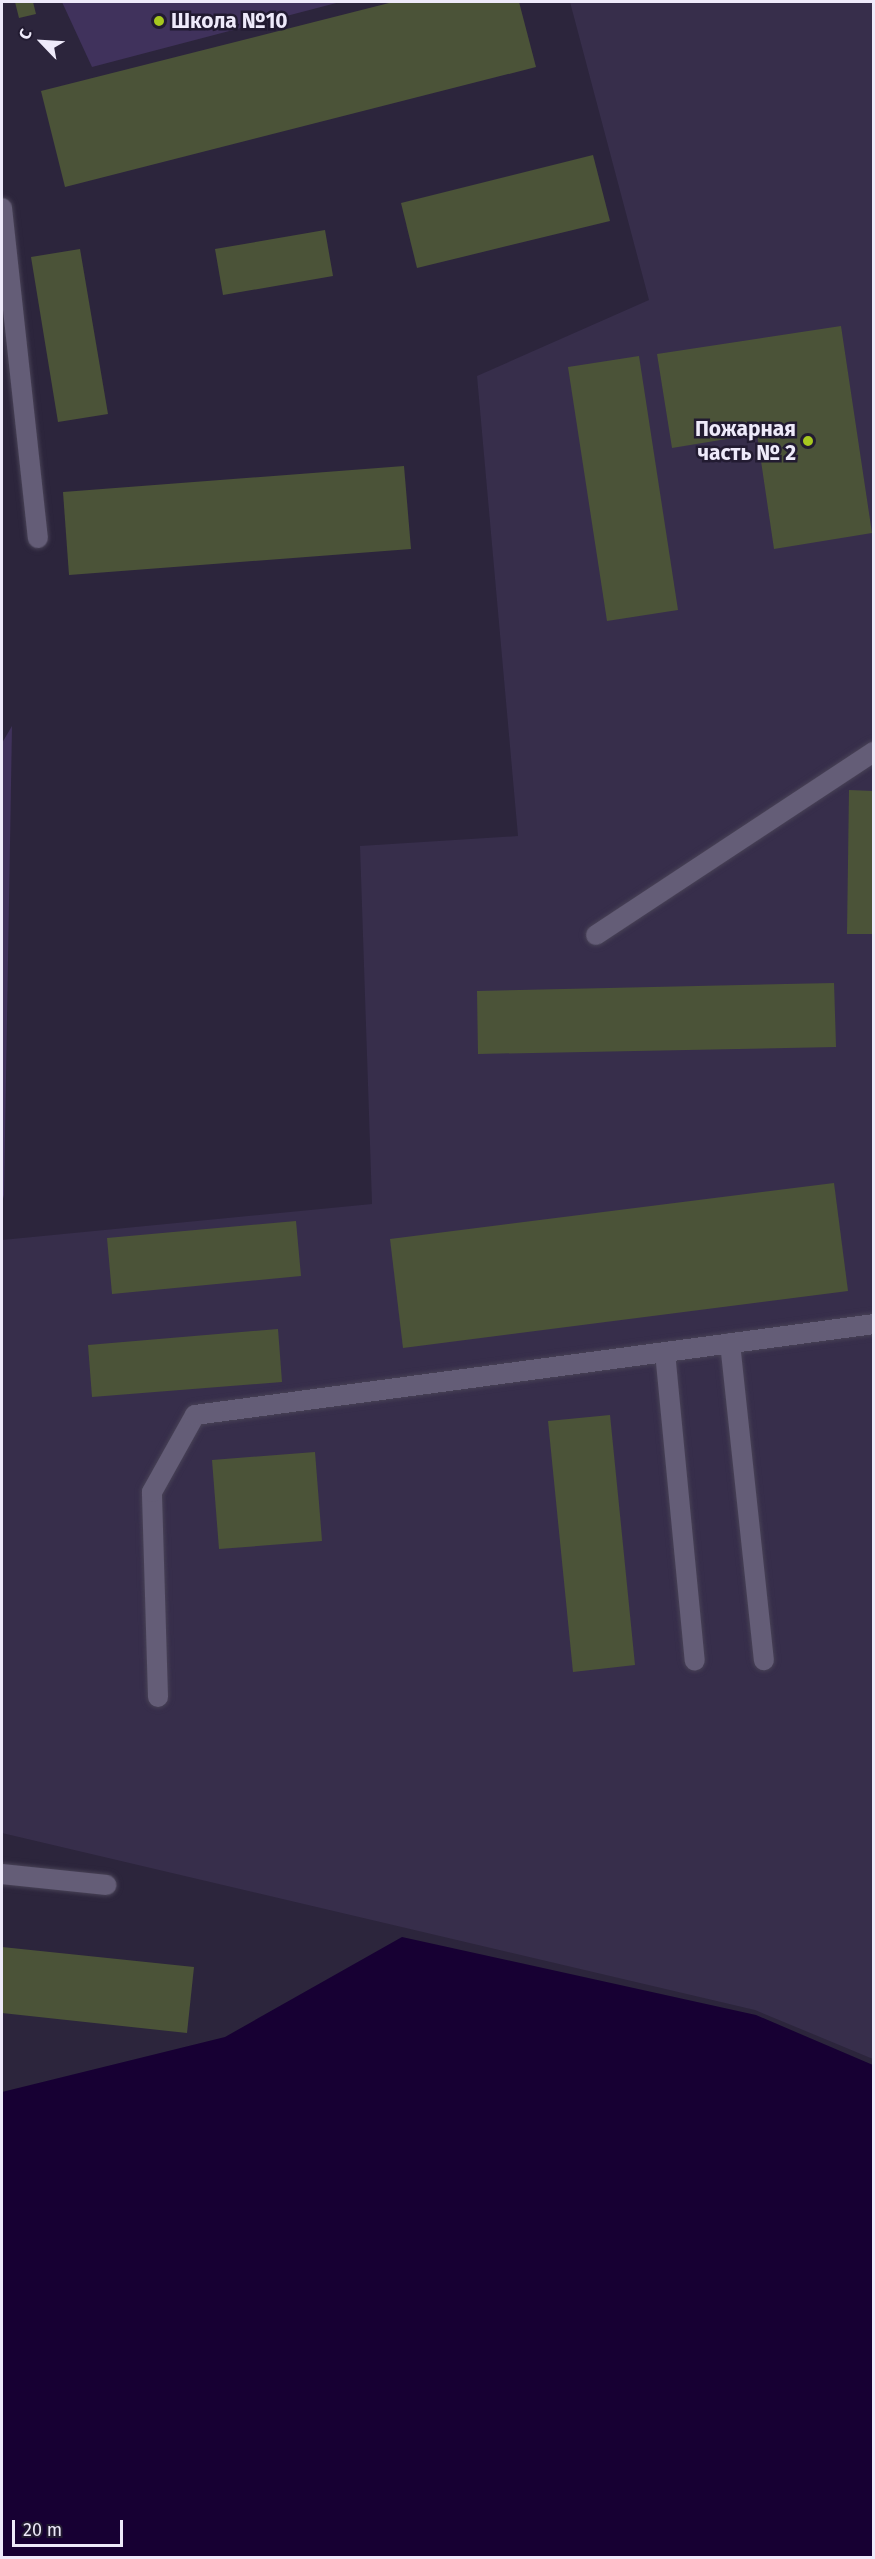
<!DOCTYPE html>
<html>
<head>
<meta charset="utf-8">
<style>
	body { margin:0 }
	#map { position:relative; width:875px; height:2559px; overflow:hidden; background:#2c253c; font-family:"Fira Sans",sans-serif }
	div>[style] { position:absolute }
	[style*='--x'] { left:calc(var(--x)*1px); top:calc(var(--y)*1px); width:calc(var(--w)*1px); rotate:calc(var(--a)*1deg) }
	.built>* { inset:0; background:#372e4b }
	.green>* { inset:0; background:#40325c }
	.water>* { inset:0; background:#170033 }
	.building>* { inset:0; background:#4b5338 }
	.roads { filter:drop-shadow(0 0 2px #484256) drop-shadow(0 0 2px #484256) }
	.service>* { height:20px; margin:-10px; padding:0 10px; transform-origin:10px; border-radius:10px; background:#645d77 }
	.dots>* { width:16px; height:16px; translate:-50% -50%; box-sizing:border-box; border:3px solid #221b31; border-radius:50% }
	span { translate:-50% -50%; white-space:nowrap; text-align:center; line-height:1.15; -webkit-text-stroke:5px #221b31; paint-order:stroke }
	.poi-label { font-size:21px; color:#eeeafa; font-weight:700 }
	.left { translate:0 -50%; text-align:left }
	.right { translate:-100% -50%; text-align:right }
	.frame { position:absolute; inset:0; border:3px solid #eeeafa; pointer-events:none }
	.north { position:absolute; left:12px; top:12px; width:60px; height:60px; -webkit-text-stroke:4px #221b31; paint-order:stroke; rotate:295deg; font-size:16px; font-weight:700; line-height:24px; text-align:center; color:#eeeafa }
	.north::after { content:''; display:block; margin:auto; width:21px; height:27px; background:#eeeafa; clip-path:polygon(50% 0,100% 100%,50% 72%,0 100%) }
	.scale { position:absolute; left:12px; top:2520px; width:111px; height:27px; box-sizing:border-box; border:3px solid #eeeafa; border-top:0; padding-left:8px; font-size:18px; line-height:21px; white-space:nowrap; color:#eeeafa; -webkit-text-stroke:4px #221b31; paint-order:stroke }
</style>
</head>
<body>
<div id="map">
	<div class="built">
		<i style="clip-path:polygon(570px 2px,873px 2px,873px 2059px,755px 2010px,2px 1833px,2px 1240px,372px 1204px,360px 846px,518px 836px,477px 376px,649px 300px)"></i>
	</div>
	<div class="green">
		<i style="clip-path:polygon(62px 2px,340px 2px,92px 67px)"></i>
		<i style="clip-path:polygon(12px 726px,4px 1195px,2px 1203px,2px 743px)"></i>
	</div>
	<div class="water">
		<i style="clip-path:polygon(402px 1937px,756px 2015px,873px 2065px,873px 2557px,2px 2557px,2px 2092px,225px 2037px)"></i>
	</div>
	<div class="building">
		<i style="clip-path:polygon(15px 2px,33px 2px,36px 14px,19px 18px)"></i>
		<i style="clip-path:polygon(393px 2px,519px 2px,536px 67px,65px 187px,41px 91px)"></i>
		<i style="clip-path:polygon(593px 155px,610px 221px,417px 268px,401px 203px)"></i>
		<i style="clip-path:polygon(325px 230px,333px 276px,223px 295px,215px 249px)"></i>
		<i style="clip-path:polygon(80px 249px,108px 414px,58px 422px,31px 257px)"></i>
		<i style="clip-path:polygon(841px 326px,872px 533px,774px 549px,757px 434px,672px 448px,657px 354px)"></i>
		<i style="clip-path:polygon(639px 356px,678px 610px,607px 621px,568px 367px)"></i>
		<i style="clip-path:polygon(404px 466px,411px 549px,69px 575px,63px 492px)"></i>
		<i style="clip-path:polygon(849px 790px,874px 791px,874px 934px,847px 934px)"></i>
		<i style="clip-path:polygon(834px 983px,836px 1047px,478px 1054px,477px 991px)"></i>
		<i style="clip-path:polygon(834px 1183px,848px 1291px,403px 1348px,390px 1239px)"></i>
		<i style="clip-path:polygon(296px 1221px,301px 1276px,112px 1294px,107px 1238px)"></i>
		<i style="clip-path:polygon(278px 1329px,282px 1382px,92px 1397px,88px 1345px)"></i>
		<i style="clip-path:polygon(610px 1415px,635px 1665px,573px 1672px,548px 1421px)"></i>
		<i style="clip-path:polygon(315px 1452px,322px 1541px,219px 1549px,212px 1460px)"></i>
		<i style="clip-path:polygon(2px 1947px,194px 1967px,187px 2033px,2px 2013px)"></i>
	</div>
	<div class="roads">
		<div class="service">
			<i style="--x:2;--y:208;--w:332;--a:83.8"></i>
			<i style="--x:596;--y:935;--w:333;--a:-33.4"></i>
			<i style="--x:730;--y:1343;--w:319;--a:83.9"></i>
			<i style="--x:665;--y:1352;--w:310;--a:84.5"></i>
			<i style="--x:158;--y:1697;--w:205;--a:-91.7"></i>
			<i style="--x:152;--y:1492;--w:88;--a:-60.8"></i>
			<i style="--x:195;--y:1415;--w:685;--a:-7.63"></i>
			<i style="--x:2;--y:1874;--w:105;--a:6"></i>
		</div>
	</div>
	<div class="dots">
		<i style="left:159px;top:21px;background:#a7c81f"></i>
		<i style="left:808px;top:441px;background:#a7c81f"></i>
	</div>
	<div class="poi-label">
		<span class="left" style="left:171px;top:21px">Школа №10</span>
		<span class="right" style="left:796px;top:441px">Пожарная<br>часть № 2</span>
	</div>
	<div class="frame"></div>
	<div class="north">С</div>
	<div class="scale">20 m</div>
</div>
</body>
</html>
